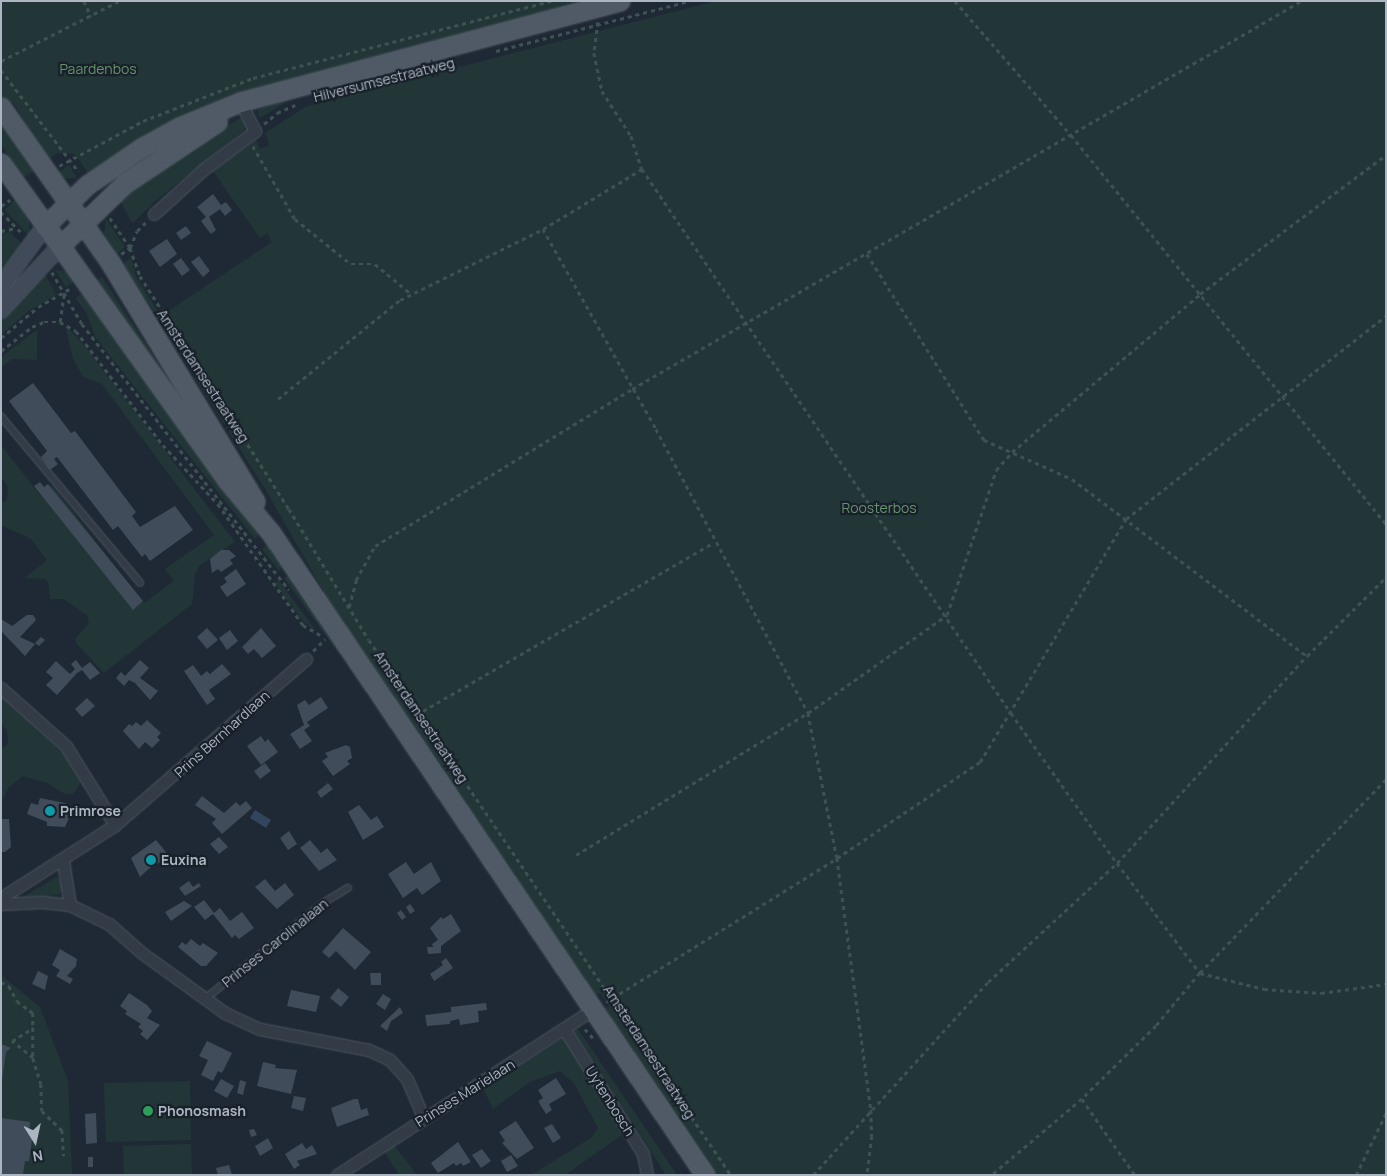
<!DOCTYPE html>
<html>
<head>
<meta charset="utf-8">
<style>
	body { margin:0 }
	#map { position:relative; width:1387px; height:1176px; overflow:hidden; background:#1f2935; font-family:Manrope,sans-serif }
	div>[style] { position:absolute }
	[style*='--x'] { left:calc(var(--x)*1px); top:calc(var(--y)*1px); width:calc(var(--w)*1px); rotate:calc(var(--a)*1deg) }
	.green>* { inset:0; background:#223637 }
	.water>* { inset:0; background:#32455d }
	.building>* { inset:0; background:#404c5a }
	.path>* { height:2.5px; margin-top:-1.25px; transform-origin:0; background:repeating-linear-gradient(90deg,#3e5254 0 4px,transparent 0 8px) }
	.roads { filter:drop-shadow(0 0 1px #4d5661) drop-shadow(0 0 1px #4d5661) }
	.lane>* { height:5.5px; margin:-2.75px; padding:0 2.75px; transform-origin:2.75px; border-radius:2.75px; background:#323b46 }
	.street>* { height:11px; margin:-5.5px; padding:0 5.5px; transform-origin:5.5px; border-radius:5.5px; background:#323b46 }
	.secondary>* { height:16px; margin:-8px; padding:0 8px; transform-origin:8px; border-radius:8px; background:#404a59 }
	.primary>* { height:19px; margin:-9.5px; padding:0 9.5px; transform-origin:9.5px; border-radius:9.5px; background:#505a66 }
	.dots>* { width:14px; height:14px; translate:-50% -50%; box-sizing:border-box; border:2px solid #18202a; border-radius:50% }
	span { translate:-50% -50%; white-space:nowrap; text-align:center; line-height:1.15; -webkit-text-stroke:4.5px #18202a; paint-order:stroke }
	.park-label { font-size:14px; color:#64936d }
	.street-label { font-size:14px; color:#acb6c3 }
	.poi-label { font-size:14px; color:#acb6c3; font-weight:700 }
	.left { translate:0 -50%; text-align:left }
	.frame { position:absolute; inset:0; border:2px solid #acb6c3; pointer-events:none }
	.north { position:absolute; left:10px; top:1116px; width:50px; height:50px; -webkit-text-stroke:4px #18202a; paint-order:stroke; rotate:170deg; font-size:14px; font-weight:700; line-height:20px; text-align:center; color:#acb6c3 }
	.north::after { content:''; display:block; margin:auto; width:18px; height:22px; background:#acb6c3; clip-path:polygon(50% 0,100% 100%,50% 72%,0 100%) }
</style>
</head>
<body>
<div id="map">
	<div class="green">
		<i style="clip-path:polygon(1px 1px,592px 1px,277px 87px,88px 173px,75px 154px,57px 153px,47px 161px,14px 103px,5px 104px,1px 98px)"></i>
		<i style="clip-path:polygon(716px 1px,1386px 1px,1386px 1175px,713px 1175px,600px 1012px,609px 1006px,600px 993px,596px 995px,538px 915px,354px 644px,265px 489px,123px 263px,131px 258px,136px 277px,233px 429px,167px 312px,272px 242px,267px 233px,260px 238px,213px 171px,256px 140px,260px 149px,270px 145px,265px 133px,307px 106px)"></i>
		<i style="clip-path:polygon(300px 94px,261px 117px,260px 118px,257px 110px)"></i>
		<i style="clip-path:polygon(244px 116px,249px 126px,154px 202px,134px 222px,130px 220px,120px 199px,172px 160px)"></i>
		<i style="clip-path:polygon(1px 121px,36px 170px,24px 177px,1px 145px)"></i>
		<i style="clip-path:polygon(69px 165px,77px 178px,62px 179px,56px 174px)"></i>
		<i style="clip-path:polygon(16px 199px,29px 219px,30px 237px,5px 210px)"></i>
		<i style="clip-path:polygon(106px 219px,125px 247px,117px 254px,104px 234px)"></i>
		<i style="clip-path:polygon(10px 232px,25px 247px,1px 279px,1px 234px)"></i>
		<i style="clip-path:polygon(55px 270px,68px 272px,79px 279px,66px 287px)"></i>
		<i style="clip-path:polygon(45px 274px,56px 295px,27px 312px,1px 335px,1px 321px)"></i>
		<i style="clip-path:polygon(102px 277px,194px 418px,195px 426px,93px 284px)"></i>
		<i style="clip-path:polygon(85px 292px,259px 534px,255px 539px,96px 338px,86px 312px,75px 298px)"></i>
		<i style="clip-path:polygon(65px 325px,84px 345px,235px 542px,200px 565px,195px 574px,192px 604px,104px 673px,76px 643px,75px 639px,89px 623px,87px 615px,63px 599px,50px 599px,48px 582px,45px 579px,25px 578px,47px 560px,31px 539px,1px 525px,1px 503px,7px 500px,8px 487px,1px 476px,1px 445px,40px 495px,52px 485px,144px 603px,174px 581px,165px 569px,214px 535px,102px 384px,83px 377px,73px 358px)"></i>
		<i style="clip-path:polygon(37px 330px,37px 360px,12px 359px,1px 367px,1px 357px)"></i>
		<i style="clip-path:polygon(267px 545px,282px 566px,279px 571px,262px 549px)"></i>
		<i style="clip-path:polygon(291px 576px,396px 732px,284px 578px)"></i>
		<i style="clip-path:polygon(278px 580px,317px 632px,304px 622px,274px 583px)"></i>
		<i style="clip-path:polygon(1px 695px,63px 753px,81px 782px,73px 794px,65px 794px,47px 783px,23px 776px,9px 787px,1px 803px,1px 749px,8px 744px,7px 730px,1px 724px)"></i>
		<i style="clip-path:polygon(58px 876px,62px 886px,60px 895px,23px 897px)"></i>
		<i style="clip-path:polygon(1px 975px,40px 1007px,68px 1081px,72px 1175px,1px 1175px)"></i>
		<i style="clip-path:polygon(578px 1029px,677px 1175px,666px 1175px,574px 1031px)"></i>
		<i style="clip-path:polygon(564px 1038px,626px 1132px,565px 1175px,531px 1175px,591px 1138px,598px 1128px,574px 1083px,560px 1071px,530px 1082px,493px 1109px,483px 1089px)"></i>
		<i style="clip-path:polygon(190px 1081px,191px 1140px,106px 1142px,104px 1083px)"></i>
		<i style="clip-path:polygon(191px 1144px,192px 1175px,124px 1175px,123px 1146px)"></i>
		<i style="clip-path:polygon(394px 1145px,417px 1175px,399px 1175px,384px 1151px)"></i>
	</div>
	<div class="water">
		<i style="clip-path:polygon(255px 810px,271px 820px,266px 828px,250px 818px)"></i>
	</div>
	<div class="building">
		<i style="clip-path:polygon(213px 194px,221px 205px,226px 202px,232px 210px,225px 216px,220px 209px,209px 217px,216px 230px,211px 234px,201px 221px,206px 217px,197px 207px)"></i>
		<i style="clip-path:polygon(186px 226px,191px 233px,181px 240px,176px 233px)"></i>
		<i style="clip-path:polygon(167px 239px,177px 254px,160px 267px,149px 251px)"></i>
		<i style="clip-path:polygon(199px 256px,210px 271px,203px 277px,191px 262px)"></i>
		<i style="clip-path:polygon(181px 258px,190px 270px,182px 276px,173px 264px)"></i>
		<i style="clip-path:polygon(33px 383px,71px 433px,75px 431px,136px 512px,132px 516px,140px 527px,175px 506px,193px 530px,150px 561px,145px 554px,142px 557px,118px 526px,113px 530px,57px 457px,54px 459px,58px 464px,50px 470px,41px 457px,47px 451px,9px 401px)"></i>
		<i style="clip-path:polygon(40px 482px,44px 487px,48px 484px,143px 601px,133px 610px,34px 486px)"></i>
		<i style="clip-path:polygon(221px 550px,229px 550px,236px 556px,230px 560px,233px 564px,221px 572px,218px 569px,212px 573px,210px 559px)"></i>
		<i style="clip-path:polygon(236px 569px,246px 584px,227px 597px,220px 587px,227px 582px,224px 578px)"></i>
		<i style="clip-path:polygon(27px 615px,33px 615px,36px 620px,20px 637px,35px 644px,25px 656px,2px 632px,1px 619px,12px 626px)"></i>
		<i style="clip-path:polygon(207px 628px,218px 640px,207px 649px,197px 637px)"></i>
		<i style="clip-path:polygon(261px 628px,276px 646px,262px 658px,254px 649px,248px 654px,242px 647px)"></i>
		<i style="clip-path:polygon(230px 630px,238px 641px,227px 650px,219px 638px)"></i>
		<i style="clip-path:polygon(41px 637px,45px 640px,39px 646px,35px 643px)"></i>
		<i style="clip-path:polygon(76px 660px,82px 668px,90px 662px,100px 673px,90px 680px,82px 670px,77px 673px,57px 695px,46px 685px,53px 678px,46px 672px,56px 661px,70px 674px,75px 669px,71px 664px)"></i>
		<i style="clip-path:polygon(140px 660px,149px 668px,140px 678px,158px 691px,150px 700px,135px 683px,129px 680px,124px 686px,116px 678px,121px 672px,125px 676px)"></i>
		<i style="clip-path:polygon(222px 664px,231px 674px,209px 690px,215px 699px,207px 705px,184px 671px,193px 665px,201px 676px,207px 671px,210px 674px)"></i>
		<i style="clip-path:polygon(321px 697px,328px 708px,307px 722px,310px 726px,304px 730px,312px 741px,300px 749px,290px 734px,304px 725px,297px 705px,305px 700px,309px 705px)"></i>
		<i style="clip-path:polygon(87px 698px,95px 706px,82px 717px,75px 709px)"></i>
		<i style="clip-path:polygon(147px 720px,161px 733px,157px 737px,160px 740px,152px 748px,145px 742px,139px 749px,123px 731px,129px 724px,132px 726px,136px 722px,141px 726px)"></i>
		<i style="clip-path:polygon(261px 736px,265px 742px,268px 739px,278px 752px,261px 765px,247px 746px)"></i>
		<i style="clip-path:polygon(346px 745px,350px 747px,352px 758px,347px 761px,350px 764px,333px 776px,322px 761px,328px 757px,325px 753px)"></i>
		<i style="clip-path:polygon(265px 763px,271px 771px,260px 779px,254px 771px)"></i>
		<i style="clip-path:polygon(328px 783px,333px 789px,321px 798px,317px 792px)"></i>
		<i style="clip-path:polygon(202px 796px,224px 813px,236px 802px,240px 806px,246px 801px,252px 808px,222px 834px,212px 823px,216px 819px,195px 805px)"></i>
		<i style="clip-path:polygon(40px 798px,65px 803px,73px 809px,65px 827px,47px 826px,47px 822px,27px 814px,31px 803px,38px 805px)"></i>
		<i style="clip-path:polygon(359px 805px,371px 820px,377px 816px,384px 827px,363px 840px,348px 812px)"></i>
		<i style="clip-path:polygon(1px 819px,9px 819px,11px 847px,5px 852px,1px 852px)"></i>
		<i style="clip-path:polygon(289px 831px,297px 844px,288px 850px,280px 838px)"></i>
		<i style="clip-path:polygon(219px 837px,228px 847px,219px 854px,210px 844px)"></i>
		<i style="clip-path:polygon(156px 840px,174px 862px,168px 866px,161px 862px,152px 866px,140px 877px,131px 858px)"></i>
		<i style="clip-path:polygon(310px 840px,321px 853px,327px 848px,337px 860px,319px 871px,300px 848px)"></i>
		<i style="clip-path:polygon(406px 862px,414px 874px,431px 862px,441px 881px,422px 895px,417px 888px,403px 898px,388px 874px)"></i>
		<i style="clip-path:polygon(265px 879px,275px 891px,285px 883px,294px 895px,277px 909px,255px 887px)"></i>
		<i style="clip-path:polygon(189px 881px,193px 887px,199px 883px,201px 886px,185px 896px,179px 888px)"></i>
		<i style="clip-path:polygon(204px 900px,214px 913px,220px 908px,230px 921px,242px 912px,254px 928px,239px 939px,235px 935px,232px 938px,213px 914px,205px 920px,194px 907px)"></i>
		<i style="clip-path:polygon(184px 901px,192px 906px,171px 921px,165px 912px)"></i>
		<i style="clip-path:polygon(410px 904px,415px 911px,410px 914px,406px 907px)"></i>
		<i style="clip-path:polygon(401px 910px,406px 917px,402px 920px,397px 913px)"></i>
		<i style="clip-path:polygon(451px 914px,461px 931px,441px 946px,441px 953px,428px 954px,427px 947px,433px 947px,432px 944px,438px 940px,430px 928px,441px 917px,443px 919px)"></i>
		<i style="clip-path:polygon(343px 928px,371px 952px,355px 970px,336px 951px,329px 958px,322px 952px)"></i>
		<i style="clip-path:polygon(191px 939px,200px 946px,203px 943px,218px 953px,206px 966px,201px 966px,178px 947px,182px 942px,186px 945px)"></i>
		<i style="clip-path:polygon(60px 949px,77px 959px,76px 966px,67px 976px,73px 979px,70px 984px,56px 976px,60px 970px,52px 965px)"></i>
		<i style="clip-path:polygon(446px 958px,453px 968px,434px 981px,430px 974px,443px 965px,441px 962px)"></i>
		<i style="clip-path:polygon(38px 971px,48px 976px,45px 990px,32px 984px)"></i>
		<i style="clip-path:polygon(370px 973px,381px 973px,381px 985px,371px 985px)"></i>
		<i style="clip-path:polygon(338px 988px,349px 997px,341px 1007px,330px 998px)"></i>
		<i style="clip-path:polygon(291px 990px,320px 996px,316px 1012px,287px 1006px)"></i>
		<i style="clip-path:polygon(129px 993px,147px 1005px,152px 1011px,147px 1018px,160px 1025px,147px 1040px,140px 1034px,143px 1031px,138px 1027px,141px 1024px,125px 1014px,127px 1011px,120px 1006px)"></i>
		<i style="clip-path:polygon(383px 994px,391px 999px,385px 1010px,376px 1004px)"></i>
		<i style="clip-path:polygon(486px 1003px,487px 1010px,478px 1011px,479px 1022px,460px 1025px,459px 1019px,450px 1021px,450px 1024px,427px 1026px,425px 1015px,451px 1012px,451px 1007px)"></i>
		<i style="clip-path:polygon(400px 1007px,403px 1013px,391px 1021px,387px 1031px,380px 1026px)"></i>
		<i style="clip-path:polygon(207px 1041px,232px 1053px,222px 1073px,218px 1071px,213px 1081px,201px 1075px,208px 1060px,199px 1056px)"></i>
		<i style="clip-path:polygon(1px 1044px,11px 1048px,6px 1052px,2px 1080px)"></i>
		<i style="clip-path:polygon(263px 1062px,276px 1065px,275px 1068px,297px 1070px,291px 1094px,257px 1086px)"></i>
		<i style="clip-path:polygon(556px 1078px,566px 1094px,549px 1104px,552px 1110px,546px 1114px,538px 1101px,543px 1098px,538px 1090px)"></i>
		<i style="clip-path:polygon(221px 1079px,234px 1086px,227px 1098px,214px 1091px)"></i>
		<i style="clip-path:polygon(240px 1080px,246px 1082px,243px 1095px,237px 1093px)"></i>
		<i style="clip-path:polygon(294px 1096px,306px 1098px,303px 1111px,291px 1108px)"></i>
		<i style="clip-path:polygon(354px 1099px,358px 1099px,361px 1110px,367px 1108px,369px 1115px,337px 1127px,331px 1108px)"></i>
		<i style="clip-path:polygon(96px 1113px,97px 1143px,86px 1144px,85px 1114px)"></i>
		<i style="clip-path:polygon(1px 1118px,30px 1122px,29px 1132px,33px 1133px,29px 1161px,25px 1161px,23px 1174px,1px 1175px)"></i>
		<i style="clip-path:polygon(516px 1121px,534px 1148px,517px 1159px,502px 1143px,505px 1141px,499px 1132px)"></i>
		<i style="clip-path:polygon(552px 1124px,561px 1138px,553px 1143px,544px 1128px)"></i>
		<i style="clip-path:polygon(254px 1129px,257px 1135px,251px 1137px,249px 1130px)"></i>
		<i style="clip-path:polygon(268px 1138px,273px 1148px,260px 1156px,255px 1146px)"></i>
		<i style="clip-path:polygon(458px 1142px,471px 1162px,463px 1166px,461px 1163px,456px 1166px,454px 1163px,438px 1173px,431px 1163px)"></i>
		<i style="clip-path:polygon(302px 1143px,306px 1149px,312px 1145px,317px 1154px,297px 1161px,300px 1165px,294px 1169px,285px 1154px)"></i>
		<i style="clip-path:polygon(482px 1149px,491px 1161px,481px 1168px,472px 1155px)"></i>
		<i style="clip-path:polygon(511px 1155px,518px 1166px,507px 1172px,501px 1161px)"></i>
		<i style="clip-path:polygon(88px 1157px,93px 1157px,93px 1167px,88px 1167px)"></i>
		<i style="clip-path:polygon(229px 1165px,232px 1175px,218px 1175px,216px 1168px)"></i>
	</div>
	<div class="path">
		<i style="--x:84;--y:1;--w:17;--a:65"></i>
		<i style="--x:955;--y:1;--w:177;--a:49.1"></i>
		<i style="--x:1071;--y:135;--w:501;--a:51"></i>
		<i style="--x:598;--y:22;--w:31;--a:97"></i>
		<i style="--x:594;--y:53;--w:39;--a:78"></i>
		<i style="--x:602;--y:91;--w:54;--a:57.2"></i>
		<i style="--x:631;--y:136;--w:35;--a:72"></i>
		<i style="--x:642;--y:169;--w:657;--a:55.85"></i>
		<i style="--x:1011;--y:713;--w:184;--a:54.8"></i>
		<i style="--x:1117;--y:863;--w:138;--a:53"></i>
		<i style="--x:1200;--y:973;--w:69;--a:129.7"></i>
		<i style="--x:1156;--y:1026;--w:104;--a:135.4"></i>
		<i style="--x:1082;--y:1099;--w:118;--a:139.8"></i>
		<i style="--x:496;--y:51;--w:199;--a:-14.5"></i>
		<i style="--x:1;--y:61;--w:132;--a:-27"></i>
		<i style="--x:1;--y:70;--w:128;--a:52.6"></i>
		<i style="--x:264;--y:124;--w:17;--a:-40"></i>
		<i style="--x:277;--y:113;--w:22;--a:-24"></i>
		<i style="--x:253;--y:146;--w:84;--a:60.1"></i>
		<i style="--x:295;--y:219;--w:72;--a:38.8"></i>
		<i style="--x:351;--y:264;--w:24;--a:0"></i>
		<i style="--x:375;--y:264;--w:45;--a:39.6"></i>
		<i style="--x:59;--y:166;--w:95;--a:-28.2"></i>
		<i style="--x:143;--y:121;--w:118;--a:-21.4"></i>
		<i style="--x:253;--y:78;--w:308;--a:-14.5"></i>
		<i style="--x:1;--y:206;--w:11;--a:-34"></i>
		<i style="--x:1;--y:212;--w:31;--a:45"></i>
		<i style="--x:110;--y:218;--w:36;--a:56"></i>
		<i style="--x:130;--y:248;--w:30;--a:70"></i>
		<i style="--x:140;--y:276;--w:277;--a:57.4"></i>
		<i style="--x:289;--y:509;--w:153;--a:58.6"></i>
		<i style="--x:369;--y:640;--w:646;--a:55.92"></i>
		<i style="--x:543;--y:229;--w:230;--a:60.5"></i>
		<i style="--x:656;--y:429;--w:322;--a:61.8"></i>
		<i style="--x:808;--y:713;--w:148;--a:78.7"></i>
		<i style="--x:837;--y:858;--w:254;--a:82.3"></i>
		<i style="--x:871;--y:1110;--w:26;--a:88"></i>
		<i style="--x:872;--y:1136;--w:39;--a:97"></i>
		<i style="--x:1;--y:231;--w:16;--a:-11"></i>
		<i style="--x:130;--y:248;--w:18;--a:-68"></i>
		<i style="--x:137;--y:231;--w:13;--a:-45"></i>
		<i style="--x:121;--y:254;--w:11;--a:-34"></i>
		<i style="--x:867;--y:254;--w:220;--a:57.8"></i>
		<i style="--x:984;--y:440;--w:96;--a:23.9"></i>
		<i style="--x:1072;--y:479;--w:294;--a:37"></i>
		<i style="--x:52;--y:272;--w:60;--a:60"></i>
		<i style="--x:82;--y:324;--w:337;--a:52.1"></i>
		<i style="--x:60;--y:322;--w:28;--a:-82"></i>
		<i style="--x:1;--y:338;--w:48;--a:-40"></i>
		<i style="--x:38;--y:307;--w:38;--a:-30"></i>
		<i style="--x:1;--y:351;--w:39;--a:-38"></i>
		<i style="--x:32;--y:327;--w:13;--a:-23"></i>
		<i style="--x:44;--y:322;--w:16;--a:0"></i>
		<i style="--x:60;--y:322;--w:18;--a:29"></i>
		<i style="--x:76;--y:331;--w:143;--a:52.7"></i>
		<i style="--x:163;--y:445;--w:81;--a:47"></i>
		<i style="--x:218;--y:504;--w:148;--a:54.9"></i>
		<i style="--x:303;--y:625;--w:20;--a:30"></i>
		<i style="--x:278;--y:399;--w:157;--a:-39.1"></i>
		<i style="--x:400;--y:300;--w:160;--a:-26.4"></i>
		<i style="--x:543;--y:229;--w:116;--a:-31.2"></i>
		<i style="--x:349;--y:607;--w:28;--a:-75"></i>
		<i style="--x:356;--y:580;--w:39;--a:-61"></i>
		<i style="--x:375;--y:546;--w:301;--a:-31.4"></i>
		<i style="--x:632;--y:389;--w:773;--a:-30.11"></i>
		<i style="--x:313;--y:651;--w:17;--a:-45"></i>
		<i style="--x:423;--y:711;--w:333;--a:-30.1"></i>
		<i style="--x:1386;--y:780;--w:268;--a:133.9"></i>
		<i style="--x:1200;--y:973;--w:66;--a:14"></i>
		<i style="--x:1264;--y:989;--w:57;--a:4"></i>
		<i style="--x:1321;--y:993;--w:66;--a:-7.9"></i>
		<i style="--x:576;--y:855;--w:272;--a:-31.5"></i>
		<i style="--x:808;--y:713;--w:170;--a:-35.2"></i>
		<i style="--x:947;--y:615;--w:153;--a:-71.3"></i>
		<i style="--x:996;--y:470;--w:24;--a:-48"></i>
		<i style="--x:1012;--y:452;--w:246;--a:-40"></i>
		<i style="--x:1200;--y:294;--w:232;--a:-36.8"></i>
		<i style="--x:1;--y:982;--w:9;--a:27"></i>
		<i style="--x:9;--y:986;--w:17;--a:62"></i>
		<i style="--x:17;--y:1001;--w:20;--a:37"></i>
		<i style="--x:33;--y:1013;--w:15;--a:90"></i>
		<i style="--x:606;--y:1002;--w:272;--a:-31.9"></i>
		<i style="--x:837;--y:858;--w:172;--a:-33.9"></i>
		<i style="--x:980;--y:762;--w:283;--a:-59"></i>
		<i style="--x:1126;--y:519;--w:330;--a:-38"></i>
		<i style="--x:585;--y:1029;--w:12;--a:48"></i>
		<i style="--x:33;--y:1058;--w:27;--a:-141"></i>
		<i style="--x:12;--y:1041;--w:25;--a:-32"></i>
		<i style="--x:33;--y:1028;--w:30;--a:90"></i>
		<i style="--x:33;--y:1058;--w:27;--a:73"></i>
		<i style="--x:41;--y:1084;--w:27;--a:88"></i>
		<i style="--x:42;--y:1111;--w:28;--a:44"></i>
		<i style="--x:62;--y:1130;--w:26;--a:86"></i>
		<i style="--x:1082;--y:1099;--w:93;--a:55.1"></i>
		<i style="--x:813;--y:1175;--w:261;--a:-47.8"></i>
		<i style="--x:988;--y:982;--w:176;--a:-42.7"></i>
		<i style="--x:1117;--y:863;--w:281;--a:-47.5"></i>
		<i style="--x:1307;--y:656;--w:112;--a:-45"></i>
		<i style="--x:1356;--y:1175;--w:69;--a:-64.2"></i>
	</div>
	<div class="roads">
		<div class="lane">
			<i style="--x:1;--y:416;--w:217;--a:50.1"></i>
			<i style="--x:204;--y:1000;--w:154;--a:-39.2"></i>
			<i style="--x:323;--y:903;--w:29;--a:-31"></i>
		</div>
		<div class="street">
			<i style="--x:154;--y:214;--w:67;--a:-42"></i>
			<i style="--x:204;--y:169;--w:64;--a:-36.7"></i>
			<i style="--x:255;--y:131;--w:33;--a:-117"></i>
			<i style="--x:1;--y:688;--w:87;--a:41.7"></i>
			<i style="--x:66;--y:746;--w:93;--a:58.2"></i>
			<i style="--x:115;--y:825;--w:135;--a:147.4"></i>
			<i style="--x:115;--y:825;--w:253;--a:-41"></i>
			<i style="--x:63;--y:861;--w:45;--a:81"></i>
			<i style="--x:1;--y:904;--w:41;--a:-2.8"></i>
			<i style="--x:42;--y:902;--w:28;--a:6"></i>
			<i style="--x:70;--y:905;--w:43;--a:26"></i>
			<i style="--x:109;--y:924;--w:44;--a:41.3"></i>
			<i style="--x:142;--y:953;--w:102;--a:35.9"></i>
			<i style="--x:225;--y:1013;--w:38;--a:25"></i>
			<i style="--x:260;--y:1029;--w:111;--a:10.9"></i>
			<i style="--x:369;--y:1050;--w:23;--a:25"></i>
			<i style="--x:390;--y:1060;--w:25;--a:48"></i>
			<i style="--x:407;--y:1079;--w:43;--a:67"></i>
			<i style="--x:565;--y:1030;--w:146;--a:57.8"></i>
			<i style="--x:643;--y:1154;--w:21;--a:79"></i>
			<i style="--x:337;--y:1175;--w:304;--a:-32.9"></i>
		</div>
		<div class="secondary">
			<i style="--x:1;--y:286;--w:74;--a:-53.7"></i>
			<i style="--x:1;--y:310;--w:87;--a:-47.3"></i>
		</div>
		<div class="primary">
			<i style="--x:1;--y:107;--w:189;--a:54.9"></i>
			<i style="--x:110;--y:262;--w:280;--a:58.8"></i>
			<i style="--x:1;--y:163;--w:388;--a:54.5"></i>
			<i style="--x:226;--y:479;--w:70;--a:50.2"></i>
			<i style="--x:271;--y:533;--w:775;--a:55.94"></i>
			<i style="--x:45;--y:226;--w:59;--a:-44.3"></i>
			<i style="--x:87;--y:185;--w:65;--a:-34.4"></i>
			<i style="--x:141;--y:148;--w:43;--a:-28.9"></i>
			<i style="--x:179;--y:127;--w:66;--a:-22.3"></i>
			<i style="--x:240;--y:102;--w:393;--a:-14.9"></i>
			<i style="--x:60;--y:246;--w:89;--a:-44.1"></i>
			<i style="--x:124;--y:184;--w:112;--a:-33.7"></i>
		</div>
	</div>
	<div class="dots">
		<i style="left:50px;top:811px;background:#0f9aa8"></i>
		<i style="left:151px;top:860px;background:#0f9aa8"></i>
		<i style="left:148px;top:1111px;background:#2e9e5b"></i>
	</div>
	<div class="park-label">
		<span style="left:98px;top:69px">Paardenbos</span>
		<span style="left:879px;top:508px">Roosterbos</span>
	</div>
	<div class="street-label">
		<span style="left:384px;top:80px;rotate:-14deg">Hilversumsestraatweg</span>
		<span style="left:203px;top:376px;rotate:57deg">Amsterdamsestraatweg</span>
		<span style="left:421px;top:717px;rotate:56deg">Amsterdamsestraatweg</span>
		<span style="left:222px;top:734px;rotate:-42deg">Prins Bernhardlaan</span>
		<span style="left:275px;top:943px;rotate:-39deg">Prinses Carolinalaan</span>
		<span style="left:649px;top:1052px;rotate:57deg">Amsterdamsestraatweg</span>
		<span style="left:465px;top:1093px;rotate:-32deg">Prinses Marielaan</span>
		<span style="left:610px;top:1101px;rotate:58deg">Uytenbosch</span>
	</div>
	<div class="poi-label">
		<span class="left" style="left:60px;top:811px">Primrose</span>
		<span class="left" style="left:161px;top:860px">Euxina</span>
		<span class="left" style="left:158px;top:1111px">Phonosmash</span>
	</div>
	<div class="frame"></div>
	<div class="north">N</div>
</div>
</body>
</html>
